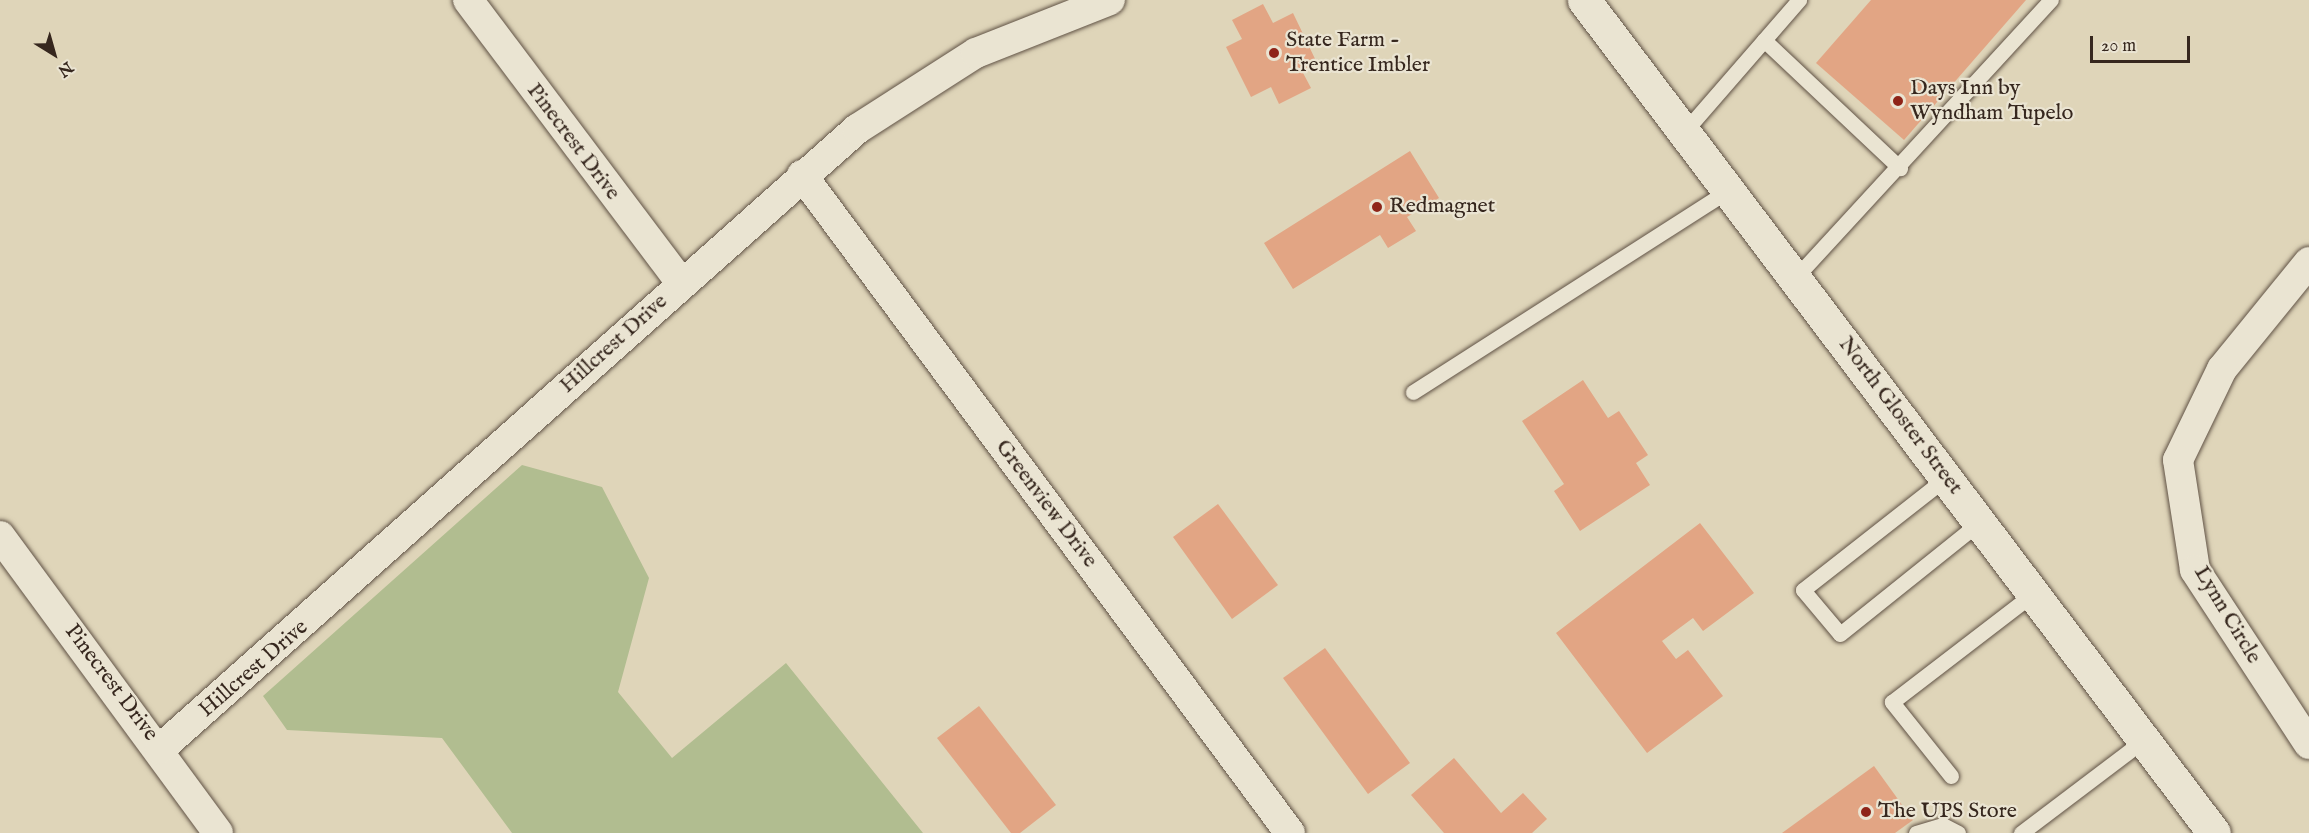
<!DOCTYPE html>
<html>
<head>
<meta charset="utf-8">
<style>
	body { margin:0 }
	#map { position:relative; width:2309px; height:833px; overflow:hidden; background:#dfd5b9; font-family:"IM FELL English",serif }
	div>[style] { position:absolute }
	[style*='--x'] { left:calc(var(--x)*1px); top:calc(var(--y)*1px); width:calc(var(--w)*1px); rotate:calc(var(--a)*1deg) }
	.green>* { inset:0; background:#b1bd90 }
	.building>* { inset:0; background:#e2a584 }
	.roads { filter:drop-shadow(0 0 2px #605245) drop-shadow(0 0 2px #605245) }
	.lane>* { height:15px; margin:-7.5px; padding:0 7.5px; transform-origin:7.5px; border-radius:7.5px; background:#eae4d2 }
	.street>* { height:30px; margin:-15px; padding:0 15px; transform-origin:15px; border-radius:15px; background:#eae4d2 }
	.secondary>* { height:33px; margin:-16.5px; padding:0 16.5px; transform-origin:16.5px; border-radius:16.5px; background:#eae4d2 }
	.dots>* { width:16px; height:16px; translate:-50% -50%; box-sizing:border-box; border:3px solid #eae4d2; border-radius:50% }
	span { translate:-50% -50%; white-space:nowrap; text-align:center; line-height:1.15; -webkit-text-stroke:4.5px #eae4d2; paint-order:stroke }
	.poi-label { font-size:22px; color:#36271e }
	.left { translate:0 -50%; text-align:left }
	.street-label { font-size:22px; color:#36271e }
	.north { position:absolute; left:24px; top:24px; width:60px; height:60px; -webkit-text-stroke:4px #eae4d2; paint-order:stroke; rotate:143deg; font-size:16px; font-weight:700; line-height:24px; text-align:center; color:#36271e }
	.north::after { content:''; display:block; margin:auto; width:21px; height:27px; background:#36271e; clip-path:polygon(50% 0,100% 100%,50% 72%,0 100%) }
	.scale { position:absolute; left:2090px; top:36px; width:100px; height:27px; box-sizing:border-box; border:3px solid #36271e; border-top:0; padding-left:8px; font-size:18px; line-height:21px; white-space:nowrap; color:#36271e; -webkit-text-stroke:4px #eae4d2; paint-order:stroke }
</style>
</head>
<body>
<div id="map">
	<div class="green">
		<i style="clip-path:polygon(522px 465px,602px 487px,649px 578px,618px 692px,672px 758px,786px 663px,923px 833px,512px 833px,442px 738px,287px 730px,263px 696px)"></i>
	</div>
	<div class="building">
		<i style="clip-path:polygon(1871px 0,2026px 0,1904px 140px,1816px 63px)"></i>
		<i style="clip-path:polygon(1263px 4px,1273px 23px,1293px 13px,1317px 63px,1302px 71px,1311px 88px,1279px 104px,1271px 87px,1251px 97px,1226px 47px,1242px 39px,1232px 20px)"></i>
		<i style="clip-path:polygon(1410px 151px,1439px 198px,1407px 217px,1416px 231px,1388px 248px,1380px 235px,1293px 289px,1264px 243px)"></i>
		<i style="clip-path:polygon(1583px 380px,1608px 418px,1619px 411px,1648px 455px,1636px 463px,1650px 485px,1580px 531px,1554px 491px,1564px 484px,1522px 421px)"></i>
		<i style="clip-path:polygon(1218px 504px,1278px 585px,1232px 619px,1173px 537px)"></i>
		<i style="clip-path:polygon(1700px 523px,1754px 593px,1703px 631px,1693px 618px,1662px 641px,1676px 659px,1688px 650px,1723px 696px,1647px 753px,1556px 633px)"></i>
		<i style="clip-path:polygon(1325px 648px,1410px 763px,1368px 794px,1283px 678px)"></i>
		<i style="clip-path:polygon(979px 706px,1056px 805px,1020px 833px,1011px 833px,937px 738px)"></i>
		<i style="clip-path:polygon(1454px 758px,1501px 813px,1523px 793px,1547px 819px,1532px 833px,1444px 833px,1411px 795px)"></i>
		<i style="clip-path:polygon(1874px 766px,1913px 820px,1895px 833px,1782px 833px)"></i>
	</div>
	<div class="roads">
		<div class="lane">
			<i style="--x:1764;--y:40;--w:187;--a:43.3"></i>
			<i style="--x:1685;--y:131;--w:174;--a:-49"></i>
			<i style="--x:1795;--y:278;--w:378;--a:-47.4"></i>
			<i style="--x:1413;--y:392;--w:376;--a:-32.6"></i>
			<i style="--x:1947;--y:477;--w:183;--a:141.9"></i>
			<i style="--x:1803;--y:590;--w:57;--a:49.9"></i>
			<i style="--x:1840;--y:634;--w:179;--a:-38.7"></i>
			<i style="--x:1951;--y:776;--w:95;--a:-128.6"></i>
			<i style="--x:1892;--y:702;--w:179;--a:-37.5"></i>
			<i style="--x:1916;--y:833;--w:28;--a:-17"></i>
			<i style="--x:1943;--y:825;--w:17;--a:28"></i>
			<i style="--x:2021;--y:833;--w:154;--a:-37.1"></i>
		</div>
		<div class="street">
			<i style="--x:468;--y:0;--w:354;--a:53"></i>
			<i style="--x:802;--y:175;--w:819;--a:53.44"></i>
			<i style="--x:2309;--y:262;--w:138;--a:129.1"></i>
			<i style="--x:2222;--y:369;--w:101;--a:115.8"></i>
			<i style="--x:2178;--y:460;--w:111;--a:81.2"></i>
			<i style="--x:2195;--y:570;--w:208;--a:56.8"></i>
			<i style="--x:0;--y:536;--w:368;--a:53.7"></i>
			<i style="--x:160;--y:749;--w:933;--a:-41.65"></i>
			<i style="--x:857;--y:129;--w:141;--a:-32.6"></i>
			<i style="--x:976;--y:53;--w:144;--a:-21.6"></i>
		</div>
		<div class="secondary">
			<i style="--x:1584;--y:0;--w:1044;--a:52.9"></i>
		</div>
	</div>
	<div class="dots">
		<i style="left:1274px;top:53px;background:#8f2418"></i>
		<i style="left:1898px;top:101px;background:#8f2418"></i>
		<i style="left:1377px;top:207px;background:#8f2418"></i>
		<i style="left:1866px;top:812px;background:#8f2418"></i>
	</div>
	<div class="poi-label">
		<span class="left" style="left:1286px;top:53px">State Farm -<br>Trentice Imbler</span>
		<span class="left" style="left:1910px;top:101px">Days Inn by<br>Wyndham Tupelo</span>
		<span class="left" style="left:1389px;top:207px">Redmagnet</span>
		<span class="left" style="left:1878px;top:812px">The UPS Store</span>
	</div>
	<div class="street-label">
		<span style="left:573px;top:142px;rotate:53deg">Pinecrest Drive</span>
		<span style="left:614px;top:344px;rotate:-42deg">Hillcrest Drive</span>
		<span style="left:1900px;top:416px;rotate:53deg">North Gloster Street</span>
		<span style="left:1046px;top:504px;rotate:53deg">Greenview Drive</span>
		<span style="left:2227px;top:615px;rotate:59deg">Lynn Circle</span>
		<span style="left:254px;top:669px;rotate:-41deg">Hillcrest Drive</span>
		<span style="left:111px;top:683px;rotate:53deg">Pinecrest Drive</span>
	</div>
	<div class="north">N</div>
	<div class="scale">20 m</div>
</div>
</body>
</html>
